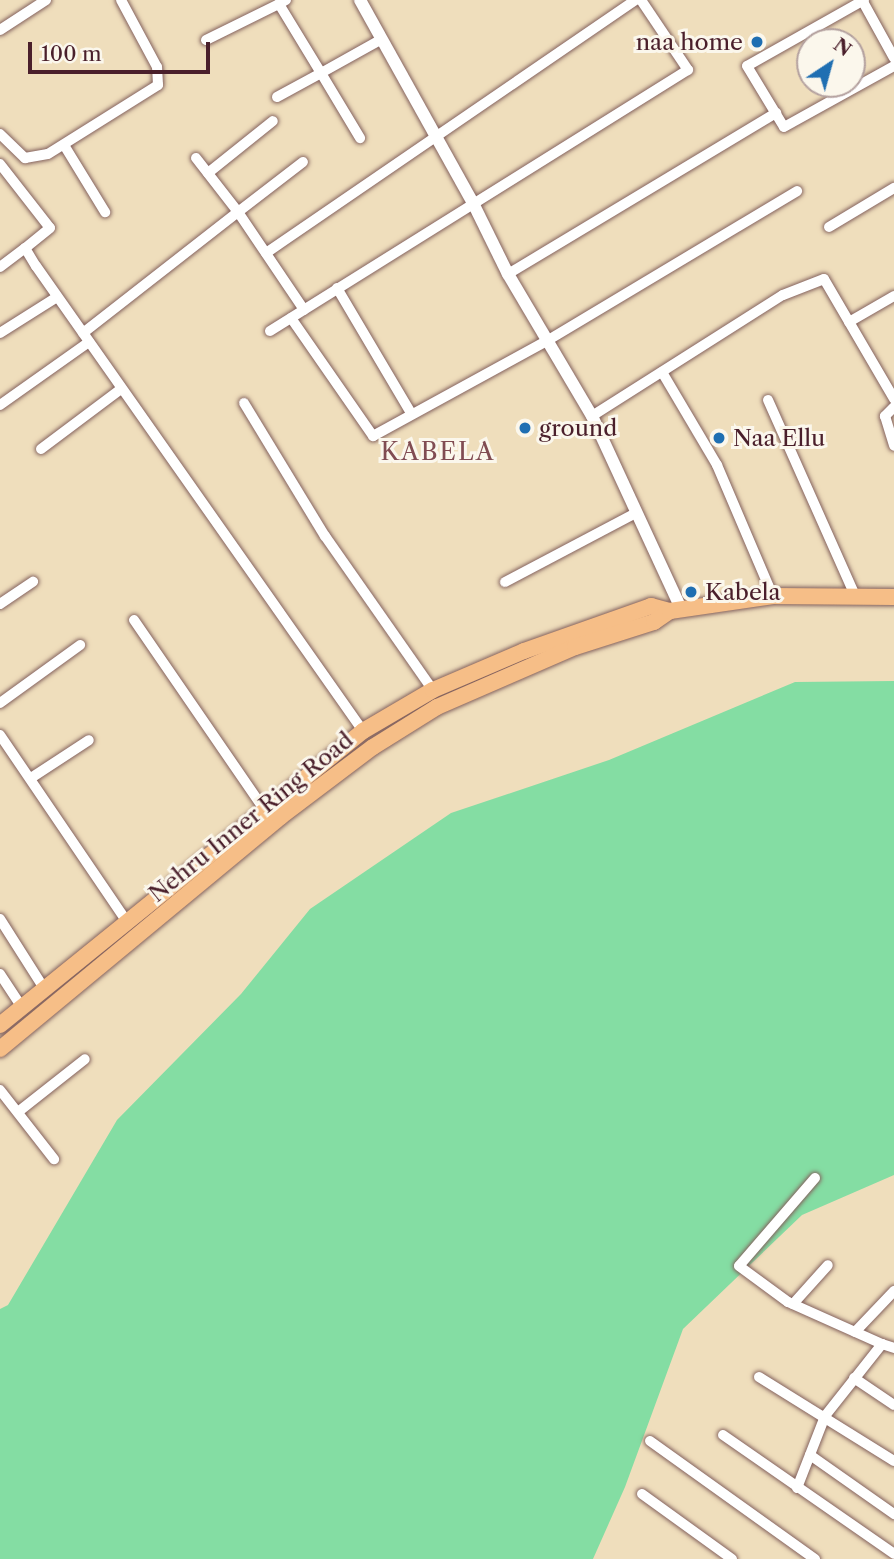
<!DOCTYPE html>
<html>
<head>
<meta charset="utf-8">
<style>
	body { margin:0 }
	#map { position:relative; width:894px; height:1559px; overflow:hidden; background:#efdebc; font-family:"Libre Caslon Text",serif }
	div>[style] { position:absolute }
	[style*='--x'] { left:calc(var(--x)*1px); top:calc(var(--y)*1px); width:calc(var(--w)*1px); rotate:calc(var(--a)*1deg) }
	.green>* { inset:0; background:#84dda3 }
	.roads { filter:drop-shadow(0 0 2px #84625e) drop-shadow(0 0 2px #84625e) }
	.minor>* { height:10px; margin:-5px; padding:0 5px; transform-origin:5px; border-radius:5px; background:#fff }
	.tertiary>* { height:12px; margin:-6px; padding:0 6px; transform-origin:6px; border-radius:6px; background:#fff }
	.primary>* { height:16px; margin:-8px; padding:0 8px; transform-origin:8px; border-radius:8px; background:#f6be87 }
	.dots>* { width:19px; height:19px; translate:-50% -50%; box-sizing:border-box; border:4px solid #fbf7ec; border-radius:50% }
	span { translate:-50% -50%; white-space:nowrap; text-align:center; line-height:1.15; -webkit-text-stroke:6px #fbf7ec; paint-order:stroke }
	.poi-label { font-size:23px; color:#4a1f2b }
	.right { translate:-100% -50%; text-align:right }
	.left { translate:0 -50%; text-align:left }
	.street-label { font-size:23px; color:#4a1f2b }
	.neighbourhood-label { font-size:24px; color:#814c52; letter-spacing:2px }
	.north { position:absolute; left:796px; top:28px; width:70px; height:70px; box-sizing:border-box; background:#fbf7ec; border:2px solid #b4a19f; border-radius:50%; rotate:36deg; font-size:19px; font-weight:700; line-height:28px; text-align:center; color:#4a1f2b }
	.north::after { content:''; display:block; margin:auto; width:24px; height:32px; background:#1f6fb2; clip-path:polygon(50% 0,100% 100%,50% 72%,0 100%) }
	.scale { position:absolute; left:28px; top:42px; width:182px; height:32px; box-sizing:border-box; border:4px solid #4a1f2b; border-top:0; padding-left:9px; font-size:21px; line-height:24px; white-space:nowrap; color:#4a1f2b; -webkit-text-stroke:5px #fbf7ec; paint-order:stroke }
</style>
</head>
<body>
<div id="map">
	<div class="green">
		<i style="clip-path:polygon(894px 681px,894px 1175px,802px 1215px,683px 1329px,625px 1487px,593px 1559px,0 1559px,0 1309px,8px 1305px,117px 1120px,241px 994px,310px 909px,451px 813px,609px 760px,795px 682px)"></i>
	</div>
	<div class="roads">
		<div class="minor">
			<i style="--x:286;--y:0;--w:8;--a:150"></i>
			<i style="--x:279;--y:4;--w:81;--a:58.7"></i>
			<i style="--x:321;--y:73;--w:70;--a:-29.1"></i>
			<i style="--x:862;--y:0;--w:66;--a:61.1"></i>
			<i style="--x:864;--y:0;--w:134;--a:150.6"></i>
			<i style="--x:747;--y:66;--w:71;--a:58.8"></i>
			<i style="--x:784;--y:127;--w:126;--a:-29"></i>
			<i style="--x:0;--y:30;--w:55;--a:-33.1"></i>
			<i style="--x:206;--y:40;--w:81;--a:-26.3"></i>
			<i style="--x:277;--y:97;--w:50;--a:-28.6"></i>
			<i style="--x:321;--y:73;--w:76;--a:59"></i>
			<i style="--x:0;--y:134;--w:35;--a:44"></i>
			<i style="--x:25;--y:158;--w:23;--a:-10"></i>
			<i style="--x:48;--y:154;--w:130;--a:-32.1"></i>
			<i style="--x:158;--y:85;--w:18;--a:-93"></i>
			<i style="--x:157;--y:67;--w:76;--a:-118.2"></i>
			<i style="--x:64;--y:145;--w:79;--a:58.5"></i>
			<i style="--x:196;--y:158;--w:68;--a:52.1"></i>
			<i style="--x:238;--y:212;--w:82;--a:-37.6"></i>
			<i style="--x:0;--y:164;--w:81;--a:52"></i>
			<i style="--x:50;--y:228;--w:32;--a:141"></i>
			<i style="--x:25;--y:248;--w:21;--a:59"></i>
			<i style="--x:36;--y:266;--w:568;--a:54.88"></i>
			<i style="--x:208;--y:173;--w:83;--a:-38.7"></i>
			<i style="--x:829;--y:227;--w:76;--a:-31"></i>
			<i style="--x:266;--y:253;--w:448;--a:-34.4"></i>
			<i style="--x:0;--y:267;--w:31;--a:-37"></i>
			<i style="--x:508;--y:274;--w:313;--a:-31"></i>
			<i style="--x:337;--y:288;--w:145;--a:59.4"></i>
			<i style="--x:291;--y:318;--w:144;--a:55.2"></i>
			<i style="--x:373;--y:436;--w:202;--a:-28.7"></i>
			<i style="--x:550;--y:339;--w:288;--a:-30.9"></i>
			<i style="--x:849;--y:322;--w:52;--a:-30"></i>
			<i style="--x:270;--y:331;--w:493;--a:-32"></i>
			<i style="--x:688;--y:70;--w:84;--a:-123.9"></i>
			<i style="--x:0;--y:333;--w:67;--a:-32.3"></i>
			<i style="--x:83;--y:333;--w:197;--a:-38"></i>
			<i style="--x:238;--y:212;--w:118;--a:56"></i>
			<i style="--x:662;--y:372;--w:108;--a:59.4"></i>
			<i style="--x:717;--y:465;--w:142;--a:66.9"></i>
			<i style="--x:768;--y:400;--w:217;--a:66"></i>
			<i style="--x:244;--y:403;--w:156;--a:58.7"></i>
			<i style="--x:325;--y:536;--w:188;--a:55"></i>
			<i style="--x:0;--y:405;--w:109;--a:-35.3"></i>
			<i style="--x:894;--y:407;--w:13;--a:135"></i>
			<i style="--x:885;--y:416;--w:31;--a:73"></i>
			<i style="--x:592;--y:416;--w:226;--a:-32.4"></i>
			<i style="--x:783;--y:295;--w:44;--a:-21.3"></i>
			<i style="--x:824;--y:279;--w:139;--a:59.7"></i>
			<i style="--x:41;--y:449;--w:100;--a:-36.9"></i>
			<i style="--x:505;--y:582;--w:148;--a:-27.8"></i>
			<i style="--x:0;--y:604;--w:40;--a:-34"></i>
			<i style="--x:134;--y:620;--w:229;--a:55.5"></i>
			<i style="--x:0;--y:703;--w:99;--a:-35.9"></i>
			<i style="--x:0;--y:735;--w:226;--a:55.8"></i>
			<i style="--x:31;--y:778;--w:69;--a:-33.2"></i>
			<i style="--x:0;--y:919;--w:84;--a:57.6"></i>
			<i style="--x:0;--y:974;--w:42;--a:56.7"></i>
			<i style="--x:0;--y:1090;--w:88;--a:52"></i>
			<i style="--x:18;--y:1112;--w:85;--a:-38.3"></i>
			<i style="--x:815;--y:1178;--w:116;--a:130.8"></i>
			<i style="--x:739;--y:1266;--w:61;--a:36.3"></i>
			<i style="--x:788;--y:1302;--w:103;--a:24.1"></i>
			<i style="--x:793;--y:1304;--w:52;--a:-48.1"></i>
			<i style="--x:855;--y:1332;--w:57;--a:-46.4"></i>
			<i style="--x:759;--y:1377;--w:159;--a:31.9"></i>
			<i style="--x:854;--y:1378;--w:48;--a:34"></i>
			<i style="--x:723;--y:1435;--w:208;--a:34.8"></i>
			<i style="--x:650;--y:1441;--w:203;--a:35.6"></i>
			<i style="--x:810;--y:1455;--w:103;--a:35.1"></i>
			<i style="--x:797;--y:1488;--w:77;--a:-68.7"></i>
			<i style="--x:825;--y:1416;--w:92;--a:-51.6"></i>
			<i style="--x:882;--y:1344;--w:13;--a:18"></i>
			<i style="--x:642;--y:1494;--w:111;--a:35.8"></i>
		</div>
		<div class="tertiary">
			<i style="--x:360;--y:0;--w:232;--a:60.9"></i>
			<i style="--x:473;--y:203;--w:79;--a:63.8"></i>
			<i style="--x:508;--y:274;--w:165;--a:59.4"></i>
			<i style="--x:592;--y:416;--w:213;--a:65.2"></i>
		</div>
		<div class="primary">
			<i style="--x:0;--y:1025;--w:467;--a:-39"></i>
			<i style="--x:363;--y:731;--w:81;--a:-30.4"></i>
			<i style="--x:433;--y:690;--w:99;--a:-23.2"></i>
			<i style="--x:524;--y:651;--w:135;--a:-19.5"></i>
			<i style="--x:651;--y:606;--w:20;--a:15"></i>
			<i style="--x:0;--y:1049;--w:364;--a:-39.6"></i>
			<i style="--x:280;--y:817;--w:116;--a:-37"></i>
			<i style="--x:373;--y:747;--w:75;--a:-32"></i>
			<i style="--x:437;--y:707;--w:150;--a:-23.5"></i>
			<i style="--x:575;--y:647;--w:83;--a:-17.6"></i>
			<i style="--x:654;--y:622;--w:19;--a:-35"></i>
			<i style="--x:670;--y:611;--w:104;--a:-8.3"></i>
			<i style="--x:773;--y:596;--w:121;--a:0.5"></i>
		</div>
	</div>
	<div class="dots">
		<i style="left:757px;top:42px;background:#1f6fb2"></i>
		<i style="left:525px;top:428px;background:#1f6fb2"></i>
		<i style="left:719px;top:438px;background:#1f6fb2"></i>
		<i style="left:691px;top:592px;background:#1f6fb2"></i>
	</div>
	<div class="poi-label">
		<span class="right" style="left:743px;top:42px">naa home</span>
		<span class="left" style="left:539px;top:428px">ground</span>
		<span class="left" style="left:733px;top:438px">Naa Ellu</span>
		<span class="left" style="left:705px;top:592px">Kabela</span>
	</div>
	<div class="street-label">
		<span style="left:251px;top:817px;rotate:-39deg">Nehru Inner Ring Road</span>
	</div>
	<div class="neighbourhood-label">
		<span style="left:438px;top:452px">KABELA</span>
	</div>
	<div class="north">N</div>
	<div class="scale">100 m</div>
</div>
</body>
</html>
